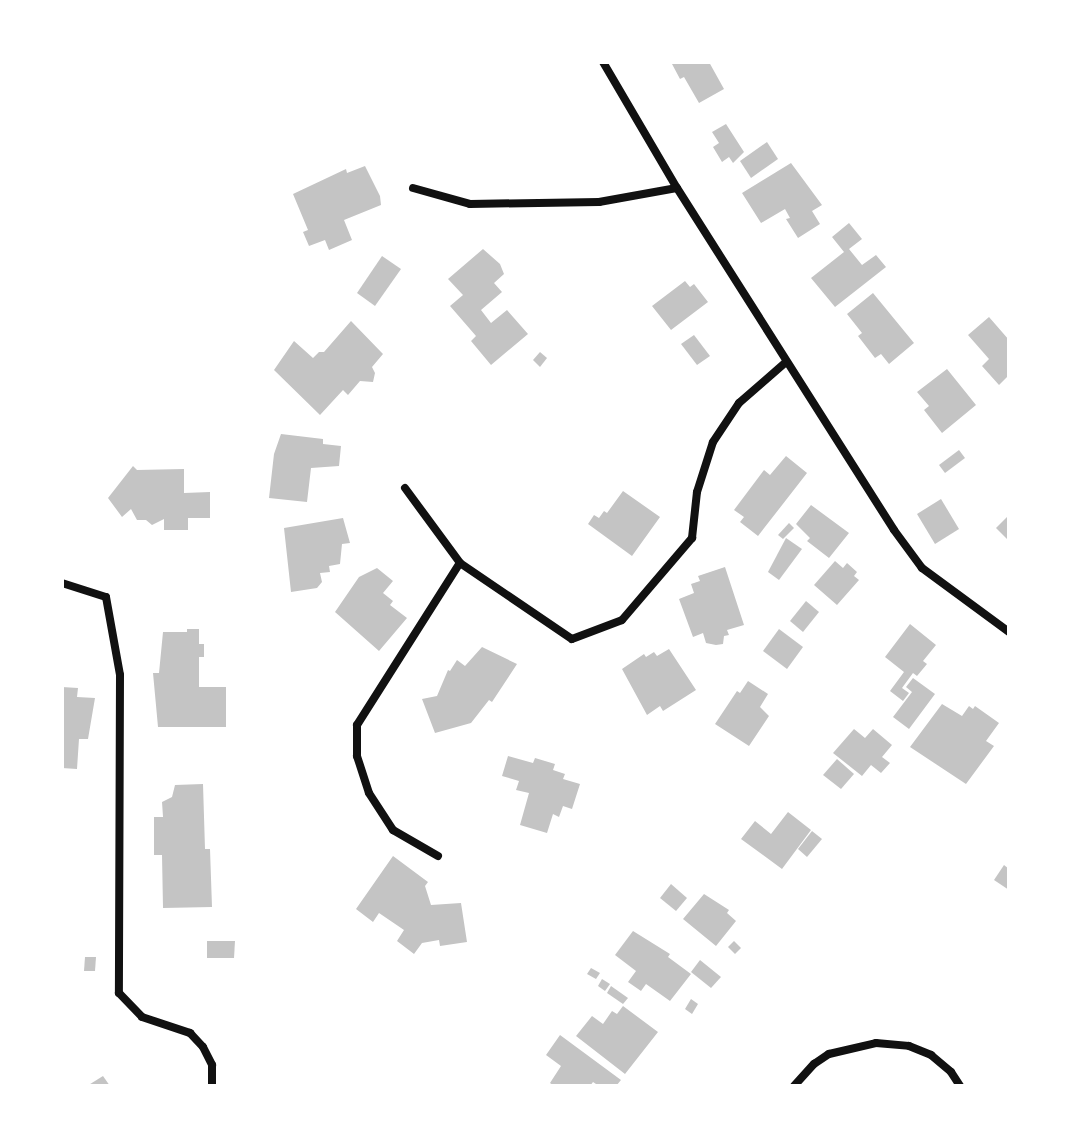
<!DOCTYPE html>
<html>
<head>
<meta charset="utf-8">
<style>
	body { margin:0 }
	#map { position:relative; width:1071px; height:1148px; overflow:hidden; background:#fff; font-family:"Source Serif 4",serif }
	div>[style] { position:absolute }
	[style*='--x'] { left:calc(var(--x)*1px); top:calc(var(--y)*1px); width:calc(var(--w)*1px); rotate:calc(var(--a)*1deg) }
	.building>* { inset:0; background:#c4c4c4 }
	.minor>* { height:8px; margin:-4px; padding:0 4px; transform-origin:4px; border-radius:4px; background:#111 }
	span { translate:-50% -50%; white-space:nowrap; text-align:center; line-height:1.15; -webkit-text-stroke:8px #fff; paint-order:stroke }
	.frame { position:absolute; inset:0; border:64px solid #fff; pointer-events:none }
</style>
</head>
<body>
<div id="map">
	<div class="building">
		<i style="clip-path:polygon(674px 62px,709px 62px,724px 89px,699px 103px,684px 77px,680px 79px,672px 64px)"></i>
		<i style="clip-path:polygon(726px 124px,744px 152px,733px 163px,729px 157px,722px 162px,713px 147px,719px 143px,712px 132px)"></i>
		<i style="clip-path:polygon(767px 142px,778px 159px,751px 178px,740px 161px)"></i>
		<i style="clip-path:polygon(791px 163px,822px 205px,812px 211px,820px 224px,798px 238px,786px 219px,790px 218px,785px 209px,761px 223px,742px 193px)"></i>
		<i style="clip-path:polygon(365px 166px,380px 196px,381px 205px,344px 220px,352px 240px,329px 250px,325px 240px,309px 246px,303px 232px,308px 230px,293px 194px,346px 169px,347px 173px)"></i>
		<i style="clip-path:polygon(849px 223px,862px 239px,849px 249px,862px 265px,876px 255px,886px 267px,835px 307px,811px 278px,844px 252px,832px 237px)"></i>
		<i style="clip-path:polygon(483px 249px,500px 264px,504px 274px,494px 283px,502px 292px,481px 310px,491px 323px,507px 310px,528px 334px,491px 365px,471px 341px,476px 336px,450px 306px,463px 295px,448px 279px)"></i>
		<i style="clip-path:polygon(382px 256px,401px 269px,375px 306px,357px 293px)"></i>
		<i style="clip-path:polygon(685px 281px,690px 287px,694px 284px,708px 302px,671px 330px,652px 306px)"></i>
		<i style="clip-path:polygon(873px 293px,914px 343px,889px 364px,881px 354px,875px 358px,858px 336px,862px 333px,847px 314px)"></i>
		<i style="clip-path:polygon(989px 317px,1009px 340px,1009px 375px,999px 385px,982px 366px,989px 359px,968px 335px)"></i>
		<i style="clip-path:polygon(351px 321px,383px 354px,372px 367px,375px 373px,373px 382px,360px 381px,348px 395px,343px 390px,320px 415px,274px 370px,294px 341px,313px 358px,319px 352px,324px 352px)"></i>
		<i style="clip-path:polygon(694px 335px,710px 356px,697px 365px,681px 344px)"></i>
		<i style="clip-path:polygon(540px 352px,547px 358px,540px 367px,533px 360px)"></i>
		<i style="clip-path:polygon(947px 369px,976px 405px,942px 433px,924px 410px,929px 406px,917px 392px)"></i>
		<i style="clip-path:polygon(281px 434px,323px 439px,323px 444px,341px 446px,339px 466px,311px 468px,307px 502px,269px 498px,274px 454px)"></i>
		<i style="clip-path:polygon(959px 450px,965px 458px,945px 473px,939px 465px)"></i>
		<i style="clip-path:polygon(786px 456px,807px 473px,758px 536px,740px 522px,744px 517px,734px 510px,764px 470px,770px 475px)"></i>
		<i style="clip-path:polygon(133px 466px,137px 470px,184px 469px,184px 493px,210px 492px,210px 518px,188px 518px,188px 530px,164px 530px,164px 519px,152px 525px,146px 520px,137px 520px,131px 509px,122px 517px,108px 498px)"></i>
		<i style="clip-path:polygon(623px 491px,660px 517px,632px 556px,588px 524px,594px 515px,599px 518px,604px 511px,607px 513px)"></i>
		<i style="clip-path:polygon(941px 499px,959px 529px,935px 544px,917px 514px)"></i>
		<i style="clip-path:polygon(811px 505px,849px 533px,829px 558px,807px 541px,810px 538px,796px 524px)"></i>
		<i style="clip-path:polygon(1009px 515px,1009px 541px,996px 528px)"></i>
		<i style="clip-path:polygon(343px 518px,350px 543px,342px 544px,340px 564px,329px 566px,330px 572px,320px 573px,322px 582px,317px 588px,291px 592px,284px 528px)"></i>
		<i style="clip-path:polygon(789px 523px,794px 528px,783px 539px,778px 535px)"></i>
		<i style="clip-path:polygon(786px 538px,802px 549px,779px 580px,768px 572px)"></i>
		<i style="clip-path:polygon(835px 561px,843px 568px,847px 563px,857px 572px,854px 576px,859px 580px,837px 605px,814px 585px)"></i>
		<i style="clip-path:polygon(725px 567px,744px 625px,727px 630px,729px 635px,724px 636px,723px 644px,716px 645px,706px 643px,703px 633px,693px 637px,679px 599px,694px 593px,691px 584px,700px 581px,698px 576px)"></i>
		<i style="clip-path:polygon(377px 568px,393px 581px,383px 593px,393px 601px,390px 605px,407px 618px,379px 651px,335px 612px,359px 577px)"></i>
		<i style="clip-path:polygon(806px 601px,819px 612px,803px 632px,790px 621px)"></i>
		<i style="clip-path:polygon(910px 624px,936px 645px,923px 661px,927px 664px,917px 676px,913px 673px,902px 688px,909px 693px,903px 701px,890px 691px,904px 672px,885px 657px)"></i>
		<i style="clip-path:polygon(187px 629px,199px 629px,199px 644px,204px 644px,204px 657px,199px 657px,199px 687px,226px 687px,226px 727px,158px 727px,153px 673px,159px 673px,163px 632px,187px 632px)"></i>
		<i style="clip-path:polygon(779px 629px,803px 647px,787px 669px,763px 651px)"></i>
		<i style="clip-path:polygon(482px 647px,517px 664px,492px 702px,489px 700px,471px 723px,435px 733px,422px 699px,437px 696px,448px 670px,450px 671px,457px 660px,465px 666px)"></i>
		<i style="clip-path:polygon(669px 649px,696px 690px,663px 711px,660px 706px,647px 715px,622px 669px,644px 654px,646px 657px,654px 652px,657px 656px)"></i>
		<i style="clip-path:polygon(913px 678px,935px 694px,909px 729px,893px 717px,912px 692px,906px 687px)"></i>
		<i style="clip-path:polygon(748px 681px,768px 694px,760px 707px,769px 716px,749px 746px,715px 724px,737px 691px,740px 693px)"></i>
		<i style="clip-path:polygon(62px 687px,78px 688px,77px 697px,95px 698px,88px 739px,79px 739px,77px 769px,62px 768px)"></i>
		<i style="clip-path:polygon(942px 704px,962px 716px,969px 706px,973px 709px,975px 706px,999px 723px,986px 741px,994px 746px,966px 784px,910px 747px)"></i>
		<i style="clip-path:polygon(854px 729px,865px 738px,873px 729px,892px 745px,882px 757px,890px 763px,881px 773px,871px 765px,862px 776px,833px 753px)"></i>
		<i style="clip-path:polygon(508px 756px,533px 763px,535px 758px,555px 764px,553px 770px,565px 774px,563px 779px,580px 784px,572px 809px,563px 806px,559px 817px,553px 814px,547px 833px,520px 825px,529px 793px,516px 790px,519px 781px,502px 776px)"></i>
		<i style="clip-path:polygon(837px 759px,854px 774px,841px 789px,823px 775px)"></i>
		<i style="clip-path:polygon(203px 784px,205px 849px,210px 849px,212px 907px,163px 908px,162px 855px,154px 855px,154px 817px,163px 817px,162px 802px,172px 797px,175px 785px)"></i>
		<i style="clip-path:polygon(788px 812px,811px 830px,782px 869px,741px 839px,755px 821px,771px 834px)"></i>
		<i style="clip-path:polygon(812px 831px,822px 839px,807px 857px,798px 849px)"></i>
		<i style="clip-path:polygon(393px 856px,428px 882px,425px 886px,431px 905px,461px 903px,467px 942px,440px 946px,439px 940px,422px 943px,414px 954px,397px 941px,404px 930px,379px 913px,373px 922px,356px 909px)"></i>
		<i style="clip-path:polygon(1004px 865px,1009px 869px,1009px 890px,994px 880px)"></i>
		<i style="clip-path:polygon(671px 884px,687px 898px,676px 911px,660px 898px)"></i>
		<i style="clip-path:polygon(704px 894px,729px 910px,727px 913px,736px 921px,716px 946px,683px 919px)"></i>
		<i style="clip-path:polygon(633px 931px,670px 954px,668px 957px,691px 974px,670px 1001px,646px 984px,641px 991px,628px 982px,636px 971px,615px 955px)"></i>
		<i style="clip-path:polygon(207px 941px,235px 941px,234px 958px,207px 958px)"></i>
		<i style="clip-path:polygon(734px 941px,741px 948px,735px 954px,728px 947px)"></i>
		<i style="clip-path:polygon(85px 957px,96px 957px,95px 971px,84px 971px)"></i>
		<i style="clip-path:polygon(700px 960px,721px 977px,711px 988px,691px 972px)"></i>
		<i style="clip-path:polygon(591px 968px,600px 973px,596px 979px,587px 974px)"></i>
		<i style="clip-path:polygon(602px 979px,610px 984px,605px 991px,598px 986px)"></i>
		<i style="clip-path:polygon(611px 986px,628px 998px,623px 1004px,607px 993px)"></i>
		<i style="clip-path:polygon(691px 999px,698px 1004px,692px 1014px,685px 1009px)"></i>
		<i style="clip-path:polygon(623px 1006px,658px 1032px,625px 1074px,576px 1036px,592px 1016px,603px 1024px,612px 1011px,617px 1014px)"></i>
		<i style="clip-path:polygon(560px 1035px,621px 1080px,616px 1086px,599px 1086px,593px 1082px,590px 1086px,554px 1086px,550px 1083px,561px 1066px,546px 1055px)"></i>
		<i style="clip-path:polygon(103px 1076px,110px 1086px,87px 1086px)"></i>
	</div>
	<div class="minor">
		<i style="--x:603;--y:62;--w:146;--a:59.6"></i>
		<i style="--x:677;--y:188;--w:405;--a:57.6"></i>
		<i style="--x:894;--y:530;--w:47;--a:53.6"></i>
		<i style="--x:922;--y:568;--w:108;--a:36.3"></i>
		<i style="--x:413;--y:188;--w:59;--a:15.7"></i>
		<i style="--x:470;--y:204;--w:129;--a:-0.9"></i>
		<i style="--x:599;--y:202;--w:79;--a:-10.2"></i>
		<i style="--x:405;--y:488;--w:93;--a:53.7"></i>
		<i style="--x:460;--y:563;--w:135;--a:34.2"></i>
		<i style="--x:572;--y:639;--w:53;--a:-20.8"></i>
		<i style="--x:622;--y:620;--w:108;--a:-49.5"></i>
		<i style="--x:692;--y:538;--w:46;--a:-83.8"></i>
		<i style="--x:697;--y:492;--w:52;--a:-72.3"></i>
		<i style="--x:713;--y:442;--w:47;--a:-56.3"></i>
		<i style="--x:739;--y:403;--w:62;--a:-41.1"></i>
		<i style="--x:62;--y:583;--w:46;--a:17.7"></i>
		<i style="--x:106;--y:597;--w:79;--a:79.8"></i>
		<i style="--x:120;--y:675;--w:318;--a:90.2"></i>
		<i style="--x:119;--y:993;--w:33;--a:46"></i>
		<i style="--x:142;--y:1017;--w:51;--a:18.4"></i>
		<i style="--x:190;--y:1033;--w:19;--a:47"></i>
		<i style="--x:203;--y:1047;--w:20;--a:63"></i>
		<i style="--x:212;--y:1065;--w:21;--a:90"></i>
		<i style="--x:438;--y:856;--w:52;--a:-150"></i>
		<i style="--x:393;--y:830;--w:44;--a:-123"></i>
		<i style="--x:369;--y:793;--w:39;--a:-108"></i>
		<i style="--x:357;--y:756;--w:31;--a:-90"></i>
		<i style="--x:357;--y:725;--w:192;--a:-57.6"></i>
		<i style="--x:794;--y:1086;--w:30;--a:-48"></i>
		<i style="--x:814;--y:1064;--w:18;--a:-34"></i>
		<i style="--x:829;--y:1054;--w:48;--a:-13.2"></i>
		<i style="--x:876;--y:1043;--w:33;--a:5"></i>
		<i style="--x:909;--y:1046;--w:24;--a:22"></i>
		<i style="--x:931;--y:1055;--w:26;--a:40"></i>
		<i style="--x:951;--y:1072;--w:17;--a:57"></i>
	</div>
	<div class="frame"></div>
</div>
</body>
</html>
